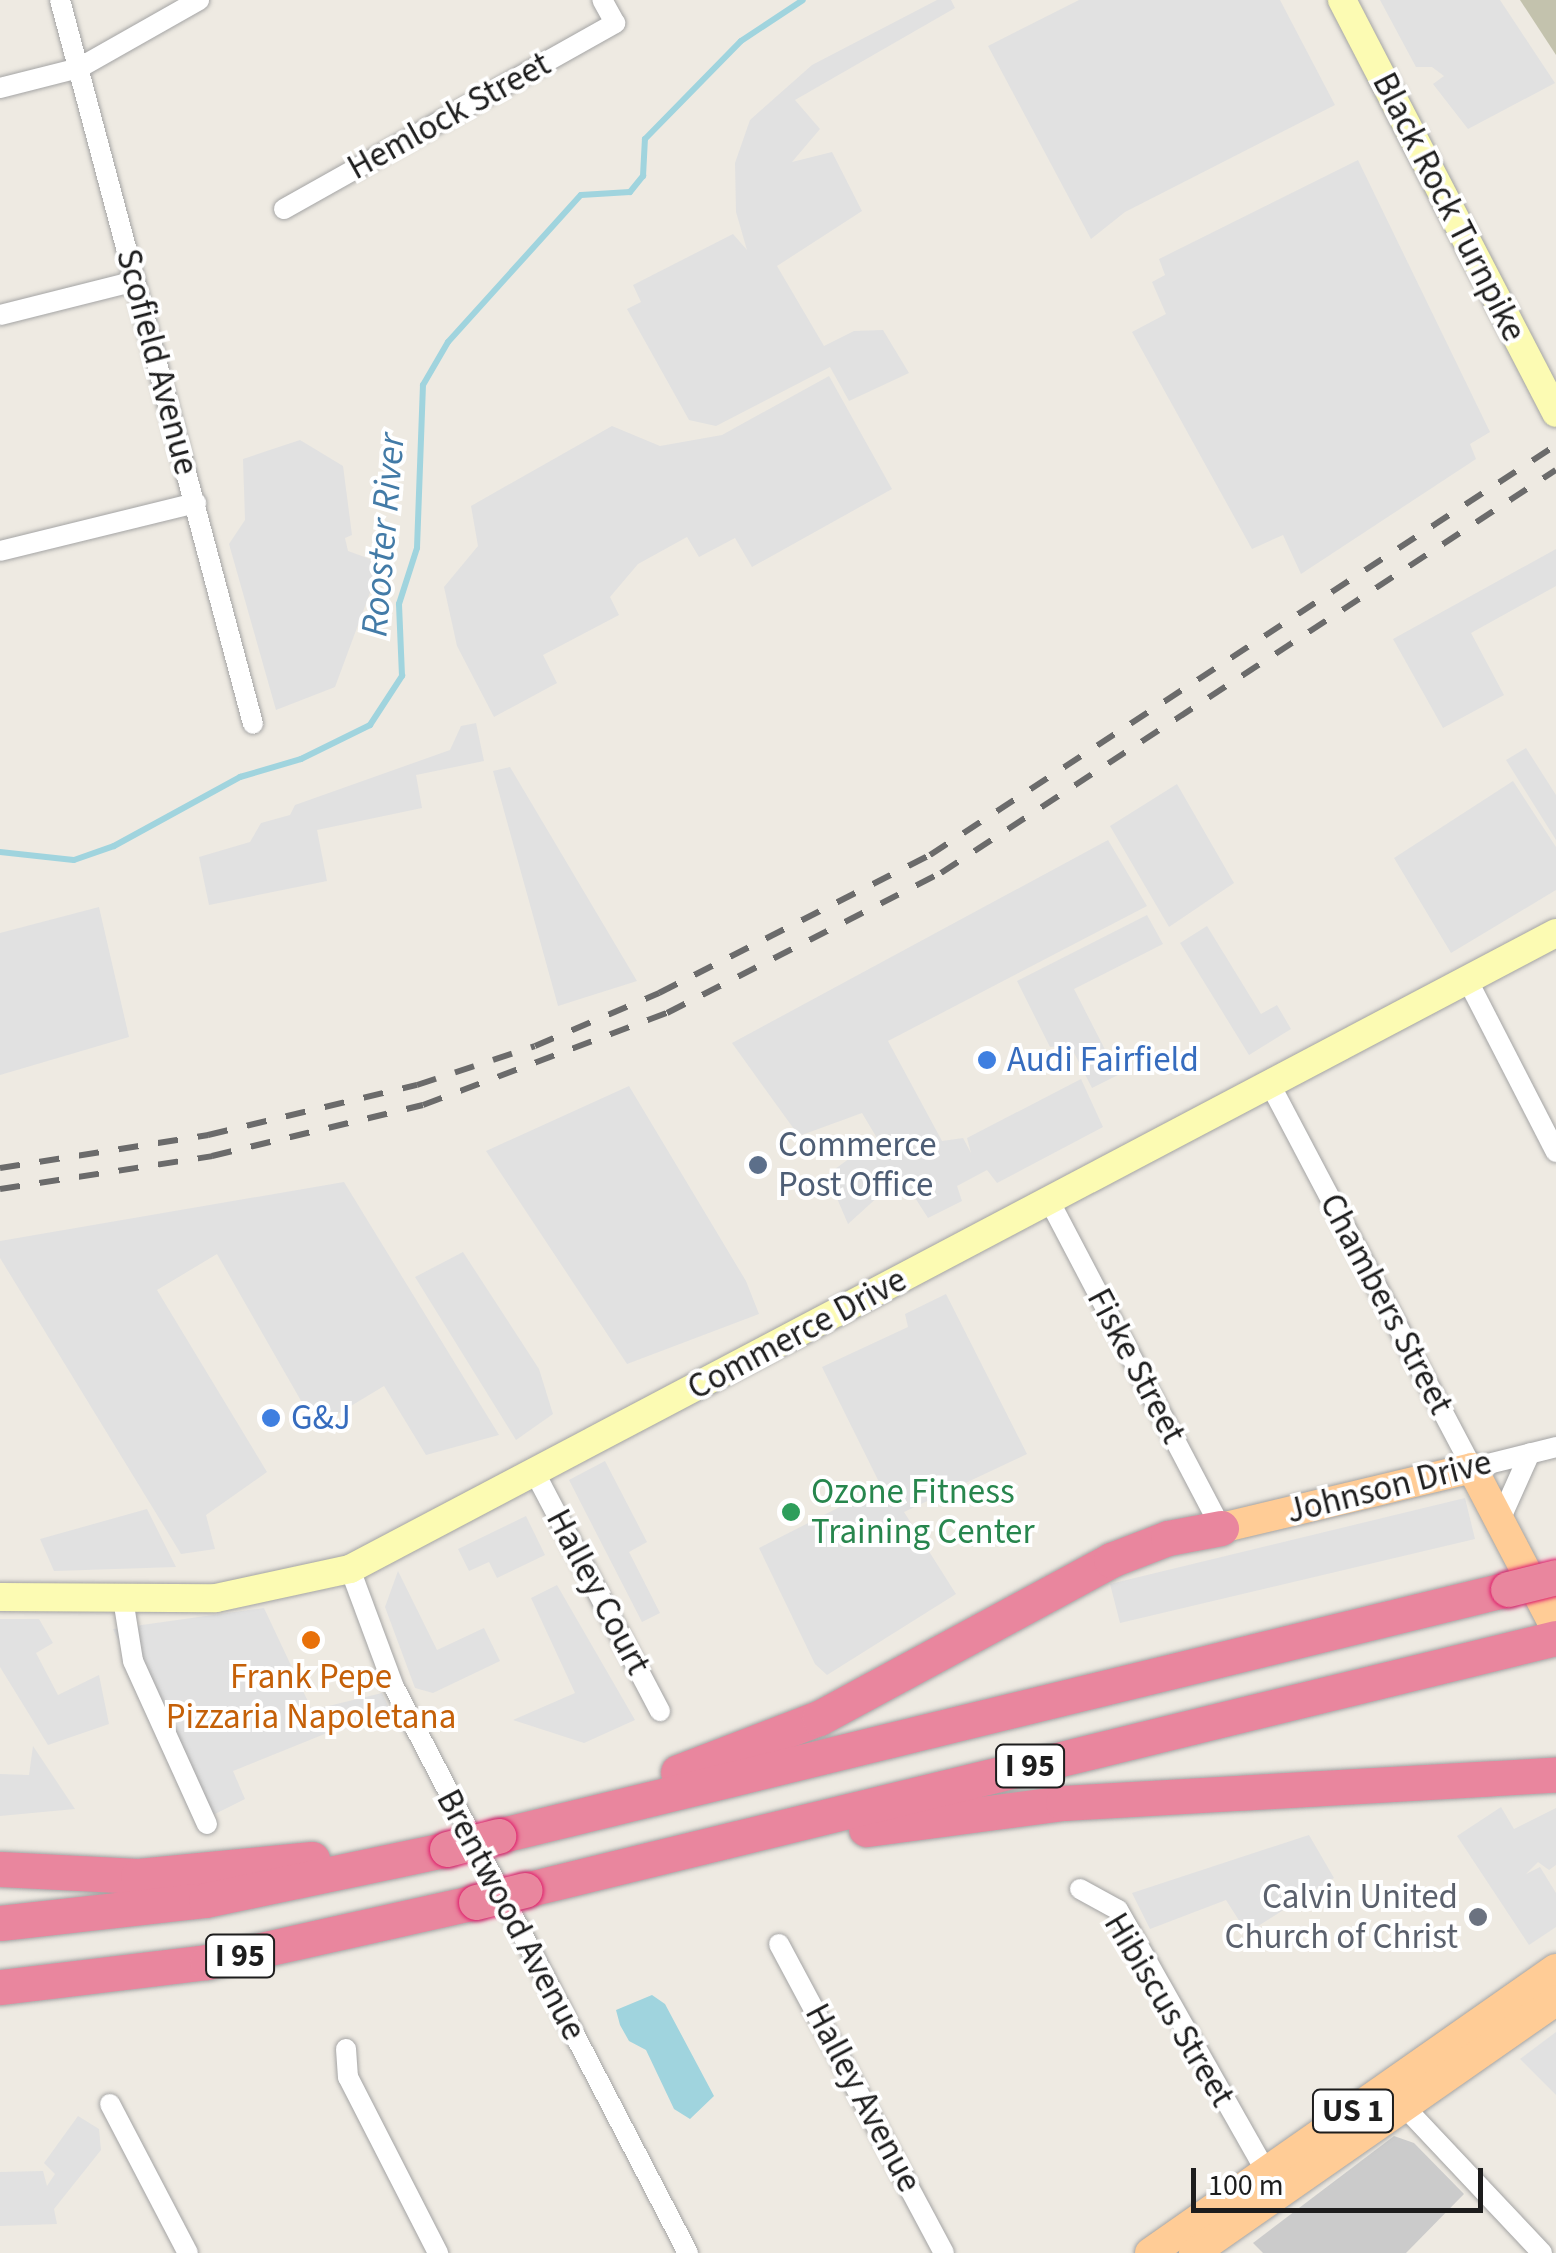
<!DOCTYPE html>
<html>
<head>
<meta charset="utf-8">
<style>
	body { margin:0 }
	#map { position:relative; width:1556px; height:2253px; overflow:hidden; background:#eeeae2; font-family:"Source Sans 3",sans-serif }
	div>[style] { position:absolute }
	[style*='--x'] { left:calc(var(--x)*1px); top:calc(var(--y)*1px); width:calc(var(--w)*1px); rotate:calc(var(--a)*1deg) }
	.religious>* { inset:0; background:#cbcbcb }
	.construction>* { inset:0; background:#c3c2ad }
	.parking>* { inset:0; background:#e1e1e1 }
	.water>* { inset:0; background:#a0d4de }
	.stream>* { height:6px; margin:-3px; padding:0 3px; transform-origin:3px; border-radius:3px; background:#a0d4de }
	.roads { filter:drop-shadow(0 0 2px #a4a4a4) drop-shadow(0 0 2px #a4a4a4) }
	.street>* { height:20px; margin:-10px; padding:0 10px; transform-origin:10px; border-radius:10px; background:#fff }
	.secondary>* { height:28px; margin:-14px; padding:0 14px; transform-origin:14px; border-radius:14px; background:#fcfbb3 }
	.primary>* { height:30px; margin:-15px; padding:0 15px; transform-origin:15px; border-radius:15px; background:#ffcc96 }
	.highway>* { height:35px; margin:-17.5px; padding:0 17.5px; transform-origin:17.5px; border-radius:17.5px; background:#e9869e }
	.rail>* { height:6px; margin-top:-3px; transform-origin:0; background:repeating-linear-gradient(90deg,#6b6b6b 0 20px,transparent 0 40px) }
	.bridges { filter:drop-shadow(0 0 2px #de1d6b) drop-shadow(0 0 2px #de1d6b) }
	.highway-bridge>* { height:35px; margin:-17.5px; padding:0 17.5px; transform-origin:17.5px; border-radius:17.5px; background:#e9869e }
	.dots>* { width:28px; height:28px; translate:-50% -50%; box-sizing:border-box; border:5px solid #fff; border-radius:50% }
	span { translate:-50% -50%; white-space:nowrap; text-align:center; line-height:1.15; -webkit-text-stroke:8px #fff; paint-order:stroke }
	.shield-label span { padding:2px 8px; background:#fff; border:2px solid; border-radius:8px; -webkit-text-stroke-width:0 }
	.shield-label { font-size:32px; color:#1d1d1d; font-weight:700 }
	.street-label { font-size:35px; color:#1d1d1d }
	.shop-label { font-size:35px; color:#366cbe }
	.left { translate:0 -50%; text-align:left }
	.service-label { font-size:35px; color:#4e5e75 }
	.leisure-label { font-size:35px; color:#27864d }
	.food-label { font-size:35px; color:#c56008 }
	.worship-label { font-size:35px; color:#5b616d }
	.right { translate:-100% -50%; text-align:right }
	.water-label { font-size:38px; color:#437ba7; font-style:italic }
	.scale { position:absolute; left:1191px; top:2168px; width:292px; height:45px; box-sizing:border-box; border:5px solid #1d1d1d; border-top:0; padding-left:12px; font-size:30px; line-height:35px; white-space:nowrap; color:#1d1d1d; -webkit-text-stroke:8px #fff; paint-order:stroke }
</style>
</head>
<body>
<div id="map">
	<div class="religious">
		<i style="clip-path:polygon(1394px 2136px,1414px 2143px,1464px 2194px,1406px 2253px,1263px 2253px,1253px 2243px)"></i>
	</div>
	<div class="construction">
		<i style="clip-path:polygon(1520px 0,1556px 0,1556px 55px)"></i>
	</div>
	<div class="parking">
		<i style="clip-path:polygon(937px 0,951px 0,955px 8px,795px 100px,820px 129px,792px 162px,832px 152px,862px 211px,777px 266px,824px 346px,854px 331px,883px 330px,909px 373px,849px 401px,830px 367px,716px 426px,689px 420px,627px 309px,641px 302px,633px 285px,733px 234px,747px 250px,736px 212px,735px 163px,750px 120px,812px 65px)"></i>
		<i style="clip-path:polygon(1079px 0,1280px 0,1335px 105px,1125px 212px,1091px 239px,988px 46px)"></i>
		<i style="clip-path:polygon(1380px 0,1500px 0,1555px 83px,1468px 129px,1433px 84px,1444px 76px,1432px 67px,1416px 67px)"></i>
		<i style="clip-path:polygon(1358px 160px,1490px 432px,1470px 444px,1476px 459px,1301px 574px,1283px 535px,1252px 549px,1132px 332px,1166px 314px,1152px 282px,1165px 275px,1159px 259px)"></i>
		<i style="clip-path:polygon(829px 376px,892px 489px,752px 567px,735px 538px,699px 557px,687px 537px,638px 564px,610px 597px,619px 615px,543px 655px,557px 683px,494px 717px,457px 646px,444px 587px,478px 546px,471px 506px,612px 426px,660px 446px,722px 435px)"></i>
		<i style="clip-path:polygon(300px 440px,343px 466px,352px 535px,345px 538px,348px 551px,381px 563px,335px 687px,276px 710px,229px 544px,245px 520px,243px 459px)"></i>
		<i style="clip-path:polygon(1556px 549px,1556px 586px,1471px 633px,1504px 695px,1443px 728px,1393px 639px)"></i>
		<i style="clip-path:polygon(476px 723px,484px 761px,416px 775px,422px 808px,317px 830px,327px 881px,209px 905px,199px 857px,250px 842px,261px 823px,290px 815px,295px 805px,450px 750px,461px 726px)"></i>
		<i style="clip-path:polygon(1526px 748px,1556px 795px,1556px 840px,1506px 760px)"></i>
		<i style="clip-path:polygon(510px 767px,637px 981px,558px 1006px,493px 771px)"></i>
		<i style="clip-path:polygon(1513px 781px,1556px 847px,1556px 890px,1451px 953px,1394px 858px)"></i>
		<i style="clip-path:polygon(1177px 784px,1234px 883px,1169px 927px,1110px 826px)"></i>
		<i style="clip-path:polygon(1108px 840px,1147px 906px,888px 1041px,942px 1141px,963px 1138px,971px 1153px,967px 1138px,1081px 1079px,1103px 1127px,997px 1183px,987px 1170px,957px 1186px,962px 1201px,928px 1218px,901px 1176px,848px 1224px,827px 1175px,877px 1138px,862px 1113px,799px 1136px,732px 1043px)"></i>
		<i style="clip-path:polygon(99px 907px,129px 1037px,0 1075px,0 933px)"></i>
		<i style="clip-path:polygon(1147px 915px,1163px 944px,1074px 989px,1118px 1075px,1092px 1088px,1070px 1045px,1050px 1047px,1017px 981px)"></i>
		<i style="clip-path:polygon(1207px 926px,1261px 1014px,1277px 1005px,1291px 1029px,1249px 1055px,1180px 943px)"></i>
		<i style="clip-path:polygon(629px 1086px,746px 1281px,759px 1314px,627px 1364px,486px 1151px)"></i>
		<i style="clip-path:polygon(344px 1182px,499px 1435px,426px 1455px,384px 1386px,316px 1427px,217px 1254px,157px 1290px,267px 1472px,206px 1515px,215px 1549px,181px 1554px,0 1258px,0 1241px)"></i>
		<i style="clip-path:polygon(463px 1252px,539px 1369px,553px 1414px,516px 1440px,415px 1277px)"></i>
		<i style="clip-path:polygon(946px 1294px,1027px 1454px,904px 1512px,956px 1594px,827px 1675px,815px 1664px,759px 1548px,881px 1486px,822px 1367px,908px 1327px,905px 1314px)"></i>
		<i style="clip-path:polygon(605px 1461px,647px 1542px,629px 1552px,660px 1613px,642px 1622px,569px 1480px)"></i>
		<i style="clip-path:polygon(1465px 1498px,1475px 1539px,1120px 1623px,1110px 1584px)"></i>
		<i style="clip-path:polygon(147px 1509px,176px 1567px,54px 1571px,40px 1539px)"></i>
		<i style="clip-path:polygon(526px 1516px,545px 1555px,497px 1578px,489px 1562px,469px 1571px,458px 1549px)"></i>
		<i style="clip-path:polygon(398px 1571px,437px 1650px,484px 1628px,500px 1661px,433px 1693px,415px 1688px,385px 1607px)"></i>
		<i style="clip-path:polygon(557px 1585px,635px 1720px,584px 1743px,513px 1720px,575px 1693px,531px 1598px)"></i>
		<i style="clip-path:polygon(264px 1608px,312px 1710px,382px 1693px,389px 1708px,233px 1771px,245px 1799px,205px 1819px,113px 1629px)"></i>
		<i style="clip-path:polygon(0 1619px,39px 1619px,53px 1643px,36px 1653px,58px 1695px,99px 1675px,109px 1724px,48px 1745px,0 1667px)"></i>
		<i style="clip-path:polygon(33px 1746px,75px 1809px,0 1816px,0 1774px,29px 1775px)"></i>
		<i style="clip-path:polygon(1501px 1807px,1514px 1829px,1556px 1808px,1556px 1865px,1549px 1870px,1538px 1862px,1526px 1874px,1540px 1867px,1556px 1893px,1556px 1927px,1529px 1945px,1457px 1836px)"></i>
		<i style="clip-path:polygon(1309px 1835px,1334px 1878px,1247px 1933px,1226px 1900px,1150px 1929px,1132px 1893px)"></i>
		<i style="clip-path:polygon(1556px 2032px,1556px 2095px,1520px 2059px)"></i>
		<i style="clip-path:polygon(78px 2116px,99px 2129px,101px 2150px,54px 2209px,57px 2224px,0 2226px,0 2172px,43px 2171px,47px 2186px,55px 2174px,44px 2163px)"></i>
	</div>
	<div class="water">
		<i style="clip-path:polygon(652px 1995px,665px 2004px,714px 2096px,690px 2119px,674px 2109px,646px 2050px,629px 2041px,620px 2025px,616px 2010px)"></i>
	</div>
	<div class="stream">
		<i style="--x:0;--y:852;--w:74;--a:6.2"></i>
		<i style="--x:74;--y:860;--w:42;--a:-19.3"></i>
		<i style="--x:114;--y:846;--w:144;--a:-28.7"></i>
		<i style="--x:240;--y:777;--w:64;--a:-16.4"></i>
		<i style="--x:301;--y:759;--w:77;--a:-26.2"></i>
		<i style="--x:370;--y:725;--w:59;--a:-56.9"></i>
		<i style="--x:402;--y:676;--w:72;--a:-92.4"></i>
		<i style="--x:399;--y:604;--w:59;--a:-72.2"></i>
		<i style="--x:417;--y:548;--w:163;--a:-87.9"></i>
		<i style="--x:423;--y:385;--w:50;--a:-59.8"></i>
		<i style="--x:448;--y:342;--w:198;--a:-47.9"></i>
		<i style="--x:581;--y:195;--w:49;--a:-3.5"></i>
		<i style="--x:630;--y:192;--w:21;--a:-51"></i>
		<i style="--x:643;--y:176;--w:37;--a:-87"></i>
		<i style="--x:645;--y:139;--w:137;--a:-45.6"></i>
		<i style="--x:741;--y:41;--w:74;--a:-33.5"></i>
	</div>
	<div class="roads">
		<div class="street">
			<i style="--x:60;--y:0;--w:749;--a:75.07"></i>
			<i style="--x:0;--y:88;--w:81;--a:-14.2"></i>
			<i style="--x:79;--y:68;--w:138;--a:-29.5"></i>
			<i style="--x:284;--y:209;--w:380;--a:-29.3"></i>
			<i style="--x:615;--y:23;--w:26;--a:-119"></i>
			<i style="--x:0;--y:315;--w:139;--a:-14.1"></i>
			<i style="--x:0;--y:551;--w:202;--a:-13.8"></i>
			<i style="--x:1469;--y:983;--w:190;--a:62.8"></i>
			<i style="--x:1272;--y:1088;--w:429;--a:62.2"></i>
			<i style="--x:1472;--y:1468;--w:87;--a:-14"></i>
			<i style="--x:1051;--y:1204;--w:366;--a:62.3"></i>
			<i style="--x:535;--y:1473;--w:269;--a:62.3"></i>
			<i style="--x:1500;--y:1520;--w:73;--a:-65.9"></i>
			<i style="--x:350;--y:1569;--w:126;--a:69.6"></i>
			<i style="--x:394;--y:1687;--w:638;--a:62.55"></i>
			<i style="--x:123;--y:1599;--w:63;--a:80.8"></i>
			<i style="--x:133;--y:1661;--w:179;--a:65.6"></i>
			<i style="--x:1080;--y:1889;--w:43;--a:28.9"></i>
			<i style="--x:1118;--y:1910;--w:310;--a:60.5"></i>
			<i style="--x:779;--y:1944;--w:350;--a:61.9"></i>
			<i style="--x:346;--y:2049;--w:28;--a:86"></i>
			<i style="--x:348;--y:2077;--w:198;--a:62.9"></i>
			<i style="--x:1398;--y:2100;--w:210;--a:46.7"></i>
			<i style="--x:110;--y:2104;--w:168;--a:62.4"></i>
		</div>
		<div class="secondary">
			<i style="--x:1342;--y:0;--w:465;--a:62.6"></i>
			<i style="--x:0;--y:1597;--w:216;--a:0.3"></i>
			<i style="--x:216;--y:1598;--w:137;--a:-12.2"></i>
			<i style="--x:350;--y:1569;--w:1363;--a:-27.81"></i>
		</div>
		<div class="primary">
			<i style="--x:1221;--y:1528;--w:258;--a:-13.4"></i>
			<i style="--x:1472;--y:1468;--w:182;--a:62.4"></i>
			<i style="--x:1150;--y:2253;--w:495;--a:-35"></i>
			<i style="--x:1194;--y:2253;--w:442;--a:-34.9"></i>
		</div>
		<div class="highway">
			<i style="--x:678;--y:1772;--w:151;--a:-21"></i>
			<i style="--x:819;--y:1718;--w:332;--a:-28.4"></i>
			<i style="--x:1111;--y:1560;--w:61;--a:-21.1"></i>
			<i style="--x:1168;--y:1538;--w:54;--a:-10.7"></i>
			<i style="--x:866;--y:1829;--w:199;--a:-7.5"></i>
			<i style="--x:1063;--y:1803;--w:494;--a:-3.3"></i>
			<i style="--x:498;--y:1836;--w:1040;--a:-13.74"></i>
			<i style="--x:0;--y:1869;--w:138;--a:2.9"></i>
			<i style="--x:138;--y:1876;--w:175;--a:-5.6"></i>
			<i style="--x:525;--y:1890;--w:1061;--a:-13.74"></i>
			<i style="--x:0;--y:1923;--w:207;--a:-6.4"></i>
			<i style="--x:206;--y:1900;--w:246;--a:-11.9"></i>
			<i style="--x:0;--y:1987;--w:209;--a:-6.9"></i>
			<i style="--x:207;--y:1962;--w:276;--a:-12.6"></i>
		</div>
	</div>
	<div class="rail">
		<i style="--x:0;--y:1168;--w:211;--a:-9"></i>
		<i style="--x:208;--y:1135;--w:215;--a:-13.5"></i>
		<i style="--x:417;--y:1085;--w:124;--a:-18.3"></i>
		<i style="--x:535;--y:1046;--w:135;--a:-23.1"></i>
		<i style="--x:659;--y:993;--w:304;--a:-27"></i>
		<i style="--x:930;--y:855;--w:748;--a:-33.22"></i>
		<i style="--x:0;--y:1189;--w:215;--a:-8.8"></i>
		<i style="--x:212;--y:1156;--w:217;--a:-13.6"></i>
		<i style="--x:423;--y:1105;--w:261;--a:-20.7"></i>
		<i style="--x:667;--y:1013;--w:308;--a:-27.1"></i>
		<i style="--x:941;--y:873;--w:735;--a:-33.24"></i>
	</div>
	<div class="bridges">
		<div class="highway-bridge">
			<i style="--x:1508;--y:1589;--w:49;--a:-14"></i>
			<i style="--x:447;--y:1849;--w:53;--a:-14.3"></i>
			<i style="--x:476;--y:1902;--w:50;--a:-13.8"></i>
		</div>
	</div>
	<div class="dots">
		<i style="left:987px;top:1060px;background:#3f7fe0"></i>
		<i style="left:758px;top:1165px;background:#5c6f8a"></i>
		<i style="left:271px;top:1418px;background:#3f7fe0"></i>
		<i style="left:791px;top:1512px;background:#2e9e5b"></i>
		<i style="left:311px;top:1640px;background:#e8710a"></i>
		<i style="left:1478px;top:1917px;background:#6b7280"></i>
	</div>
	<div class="shield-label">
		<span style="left:1030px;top:1766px">I 95</span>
		<span style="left:240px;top:1956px">I 95</span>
		<span style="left:1353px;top:2111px">US 1</span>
	</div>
	<div class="street-label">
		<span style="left:449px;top:116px;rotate:-29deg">Hemlock Street</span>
		<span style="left:1449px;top:207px;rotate:63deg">Black Rock Turnpike</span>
		<span style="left:157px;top:362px;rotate:75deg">Scofield Avenue</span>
		<span style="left:1386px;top:1304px;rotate:62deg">Chambers Street</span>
		<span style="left:797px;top:1334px;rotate:-28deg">Commerce Drive</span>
		<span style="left:1136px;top:1366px;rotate:62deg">Fiske Street</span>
		<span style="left:1389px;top:1487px;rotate:-14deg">Johnson Drive</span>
		<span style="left:598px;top:1592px;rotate:62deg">Halley Court</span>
		<span style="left:511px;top:1915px;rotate:62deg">Brentwood Avenue</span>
		<span style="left:1169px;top:2010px;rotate:59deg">Hibiscus Street</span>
		<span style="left:863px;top:2098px;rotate:62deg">Halley Avenue</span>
	</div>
	<div class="shop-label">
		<span class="left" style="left:1007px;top:1060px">Audi Fairfield</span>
		<span class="left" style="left:291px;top:1418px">G&amp;J</span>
	</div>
	<div class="service-label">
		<span class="left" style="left:778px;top:1165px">Commerce<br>Post Office</span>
	</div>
	<div class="leisure-label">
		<span class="left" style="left:811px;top:1512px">Ozone Fitness<br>Training Center</span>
	</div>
	<div class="food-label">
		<span style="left:311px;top:1697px">Frank Pepe<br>Pizzaria Napoletana</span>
	</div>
	<div class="worship-label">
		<span class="right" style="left:1458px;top:1917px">Calvin United<br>Church of Christ</span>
	</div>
	<div class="water-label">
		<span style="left:384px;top:535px;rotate:-85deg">Rooster River</span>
	</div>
	<div class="scale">100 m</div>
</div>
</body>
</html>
